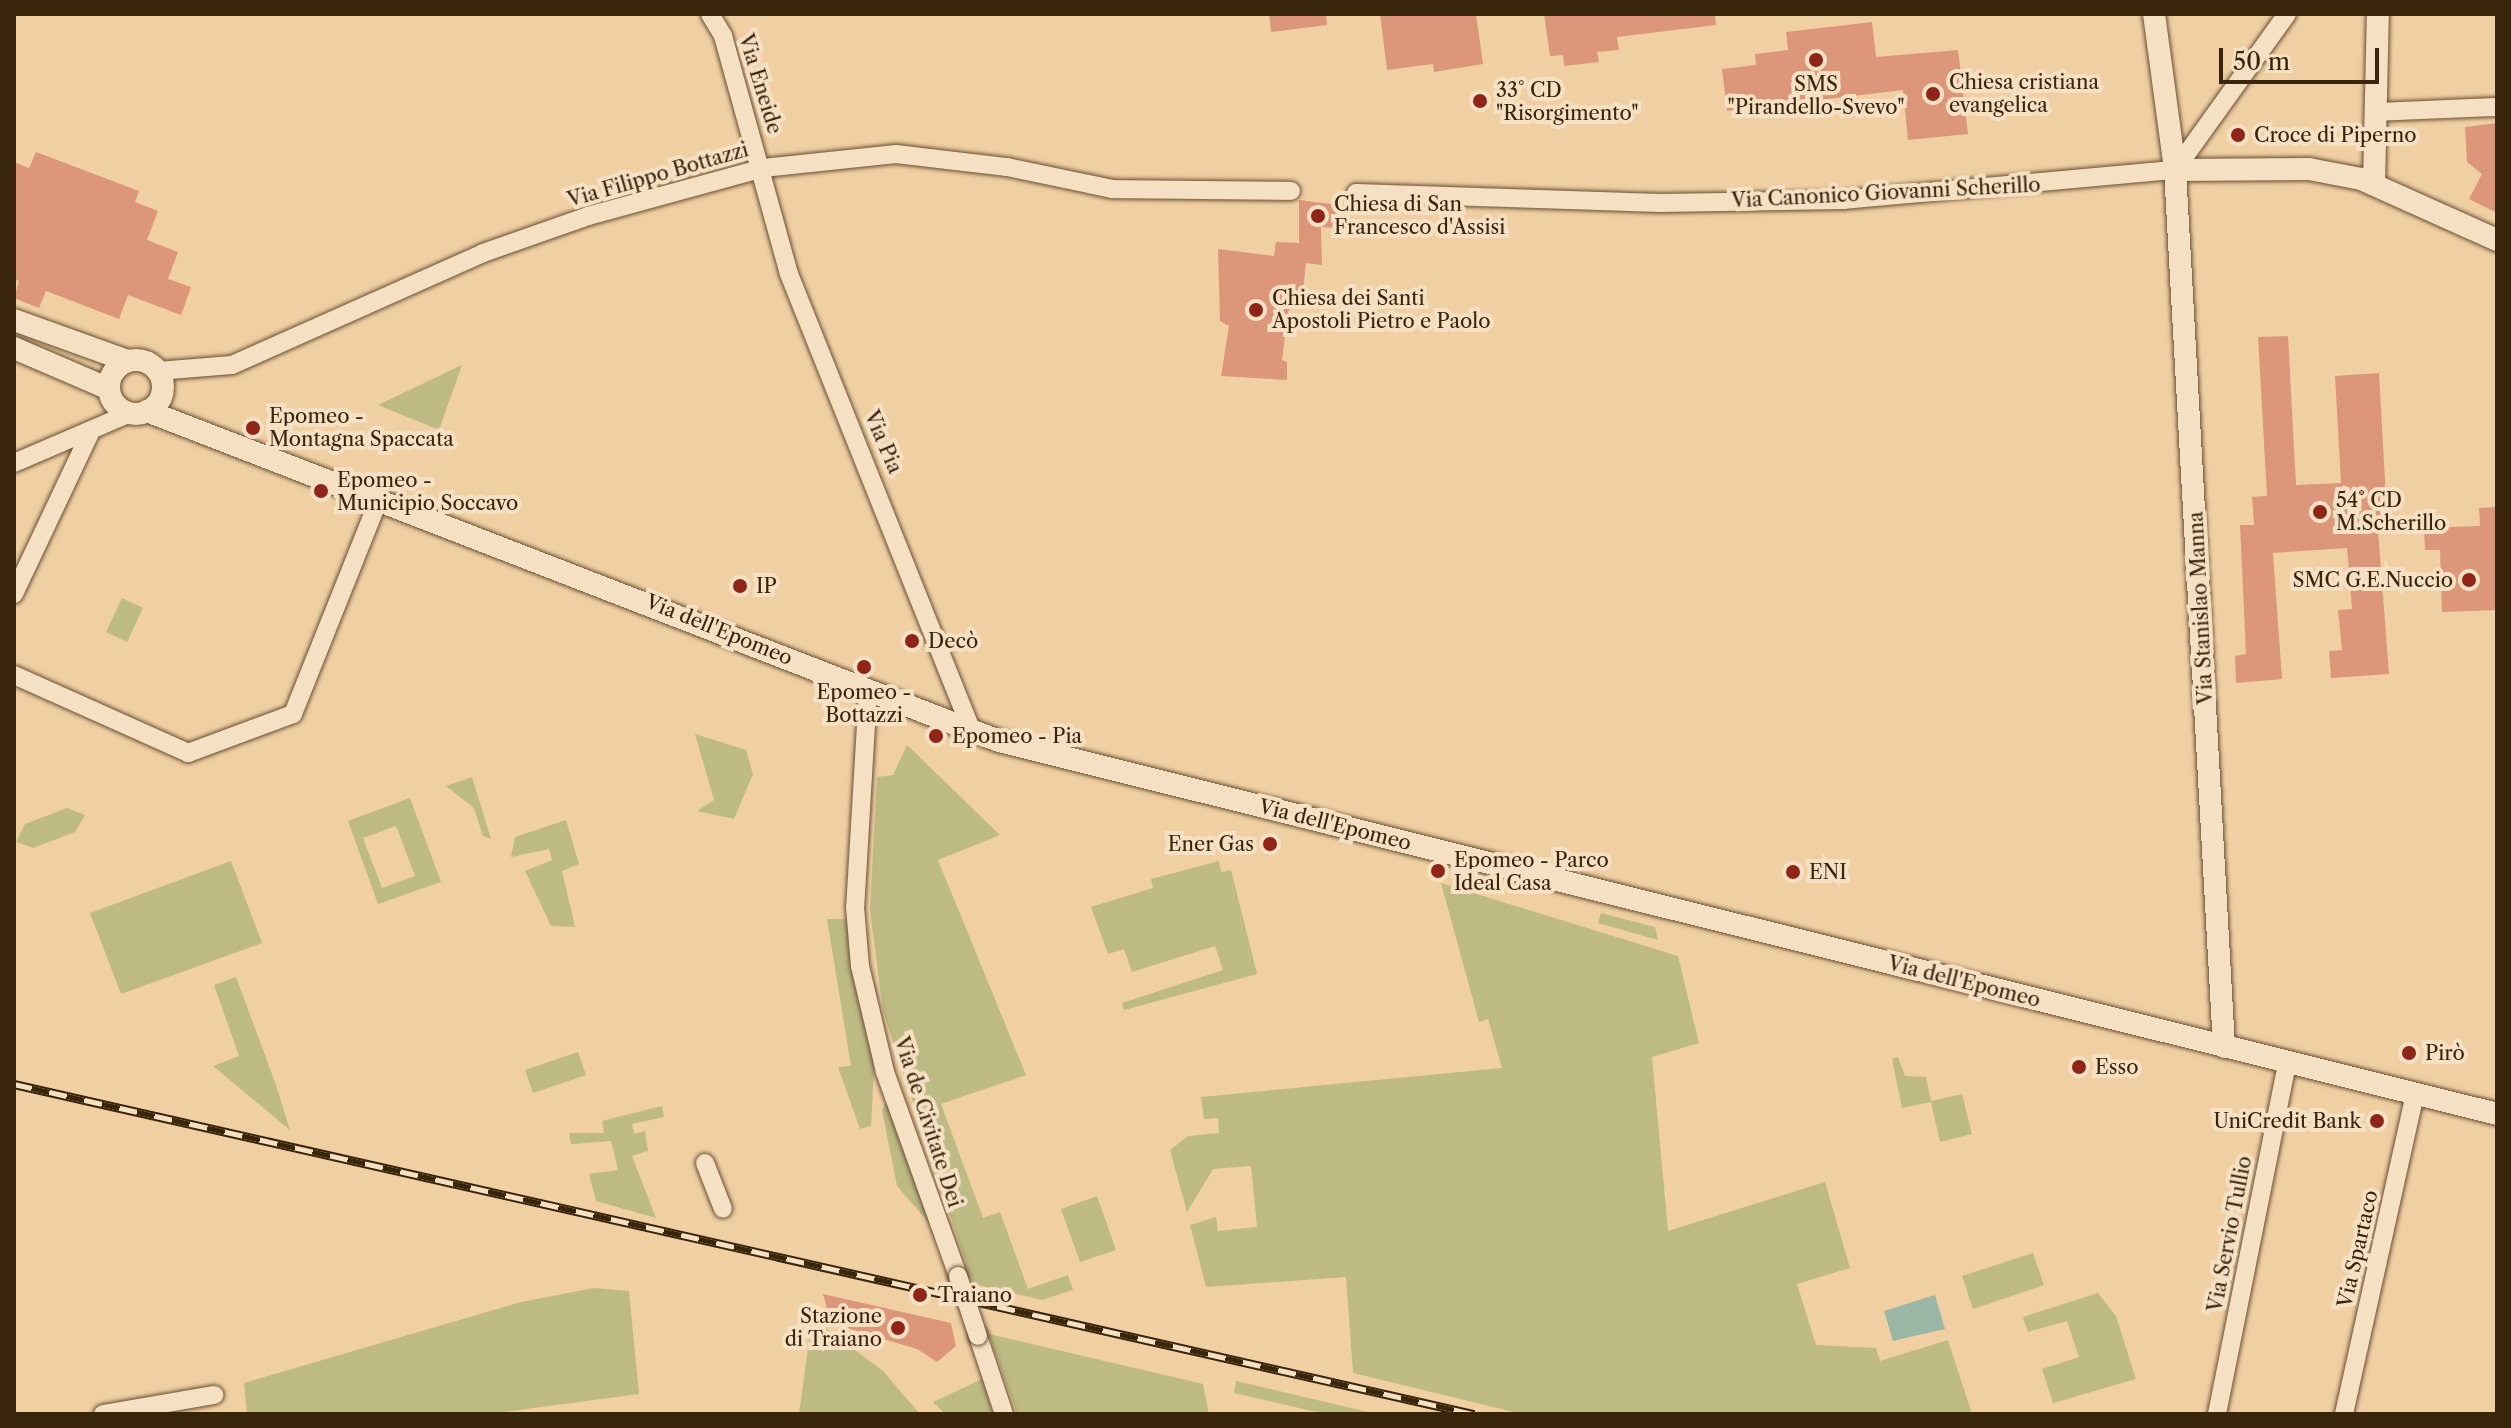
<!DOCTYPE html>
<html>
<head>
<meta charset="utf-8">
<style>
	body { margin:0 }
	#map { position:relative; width:2511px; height:1428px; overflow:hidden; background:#f0d0a3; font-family:"Libre Caslon Text",serif }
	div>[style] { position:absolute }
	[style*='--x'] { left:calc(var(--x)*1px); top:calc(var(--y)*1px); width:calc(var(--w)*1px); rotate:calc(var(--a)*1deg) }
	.green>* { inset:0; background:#bdba83 }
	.water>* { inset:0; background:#9ab7a5 }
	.building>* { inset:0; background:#dc967a }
	.roads { filter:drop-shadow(0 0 2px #674f32) drop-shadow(0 0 2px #674f32) }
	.minor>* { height:18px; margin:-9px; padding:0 9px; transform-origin:9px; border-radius:9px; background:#f5e0c3 }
	.tertiary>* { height:22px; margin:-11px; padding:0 11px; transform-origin:11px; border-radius:11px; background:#f5e0c3 }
	.tertiary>.ring { margin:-11px; padding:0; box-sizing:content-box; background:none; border:22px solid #f5e0c3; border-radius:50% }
	.rail>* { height:9px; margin-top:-4.5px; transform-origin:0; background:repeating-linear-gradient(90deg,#f5e0c3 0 18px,#39240c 0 36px); box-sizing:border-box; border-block:2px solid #39240c }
	.bridges { filter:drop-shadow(0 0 2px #674f32) drop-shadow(0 0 2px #674f32) }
	.minor-bridge>* { height:18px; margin:-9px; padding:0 9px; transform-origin:9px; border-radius:9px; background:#f5e0c3 }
	.dots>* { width:22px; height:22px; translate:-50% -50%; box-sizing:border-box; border:4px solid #f5e0c3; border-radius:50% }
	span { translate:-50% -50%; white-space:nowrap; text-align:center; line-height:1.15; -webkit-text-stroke:8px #f5e0c3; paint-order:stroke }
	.poi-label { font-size:20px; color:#39240c }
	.left { translate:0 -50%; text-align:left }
	.right { translate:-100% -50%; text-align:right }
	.street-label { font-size:20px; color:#39240c }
	.frame { position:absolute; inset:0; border:16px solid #39240c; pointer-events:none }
	.scale { position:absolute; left:2219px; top:48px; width:160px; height:36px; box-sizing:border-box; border:4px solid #39240c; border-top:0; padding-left:10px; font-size:24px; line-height:28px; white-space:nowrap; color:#39240c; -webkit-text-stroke:6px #f5e0c3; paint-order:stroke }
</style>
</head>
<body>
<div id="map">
	<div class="green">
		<i style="clip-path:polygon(462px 365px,439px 430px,378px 405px)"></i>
		<i style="clip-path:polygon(122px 598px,143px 608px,127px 642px,106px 632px)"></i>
		<i style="clip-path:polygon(695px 734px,746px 750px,753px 774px,734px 819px,697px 811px,714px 800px)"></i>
		<i style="clip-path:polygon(907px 745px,1000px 835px,938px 860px,1026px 1075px,941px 1104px,983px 1218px,1000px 1212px,1028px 1289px,1068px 1275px,1073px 1290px,1042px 1300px,973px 1284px,883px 1011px,870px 910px,877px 777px,893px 775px)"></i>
		<i style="clip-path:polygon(472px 777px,491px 839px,483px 836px,474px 808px,446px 786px)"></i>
		<i style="clip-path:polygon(evenodd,410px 798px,441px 882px,378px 904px,348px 821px,410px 798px,396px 826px,415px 876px,382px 888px,363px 838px,396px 826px)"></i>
		<i style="clip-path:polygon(67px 808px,85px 815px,75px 832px,33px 848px,16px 842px,25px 824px)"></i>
		<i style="clip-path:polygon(566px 820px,579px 864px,562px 871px,575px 927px,551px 926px,525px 871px,552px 860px,549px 849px,511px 857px,515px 837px)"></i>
		<i style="clip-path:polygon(231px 861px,262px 943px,121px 994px,90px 913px)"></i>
		<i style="clip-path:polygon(1219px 861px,1221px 872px,1231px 870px,1257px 974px,1124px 1010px,1122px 1003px,1223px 970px,1215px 946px,1132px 972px,1124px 949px,1108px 954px,1091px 907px,1153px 888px,1151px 879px)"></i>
		<i style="clip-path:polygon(1441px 883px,1678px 956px,1699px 1043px,1652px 1057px,1668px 1231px,1825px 1182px,1850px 1268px,1797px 1284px,1816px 1345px,1876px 1348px,1880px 1361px,1948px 1340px,1972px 1414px,1522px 1414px,1353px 1373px,1346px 1277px,1206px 1287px,1190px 1225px,1216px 1217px,1218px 1231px,1257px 1227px,1251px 1166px,1213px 1169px,1187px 1212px,1170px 1150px,1188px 1136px,1219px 1133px,1218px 1118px,1204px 1119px,1201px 1097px,1502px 1068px,1488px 1019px,1479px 1022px)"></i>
		<i style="clip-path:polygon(1601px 913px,1655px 927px,1658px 940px,1598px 923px)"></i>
		<i style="clip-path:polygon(827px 919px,850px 919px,875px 1050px,871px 1126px,860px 1129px,838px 1067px,851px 1066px)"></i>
		<i style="clip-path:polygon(236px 977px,276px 1085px,290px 1130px,213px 1066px,239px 1056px,214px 985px)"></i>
		<i style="clip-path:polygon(578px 1052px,586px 1075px,533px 1093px,525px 1070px)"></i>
		<i style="clip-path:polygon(1898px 1057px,1905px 1076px,1926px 1077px,1931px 1101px,1962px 1094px,1972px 1134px,1940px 1142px,1931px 1102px,1902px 1108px,1892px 1059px)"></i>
		<i style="clip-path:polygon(889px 1098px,930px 1224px,897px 1186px,882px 1110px)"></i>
		<i style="clip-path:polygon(662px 1106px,664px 1117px,632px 1124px,634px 1134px,645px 1131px,648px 1151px,632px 1156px,656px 1218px,596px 1201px,589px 1174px,618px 1170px,611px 1141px,571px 1144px,569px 1133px,604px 1133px,602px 1121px)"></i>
		<i style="clip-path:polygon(1097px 1196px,1116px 1250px,1080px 1262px,1061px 1209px)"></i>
		<i style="clip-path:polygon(2033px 1253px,2044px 1285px,1973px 1309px,1962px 1276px)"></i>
		<i style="clip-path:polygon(594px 1288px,629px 1291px,639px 1394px,489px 1414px,247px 1414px,244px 1383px,521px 1302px)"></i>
		<i style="clip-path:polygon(2098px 1293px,2116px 1316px,2136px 1379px,2053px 1403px,2042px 1369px,2079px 1357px,2067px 1321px,2028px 1332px,2023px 1317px)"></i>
		<i style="clip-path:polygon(812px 1318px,883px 1371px,920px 1414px,799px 1414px)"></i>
		<i style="clip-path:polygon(989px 1334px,1203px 1384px,1209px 1414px,1017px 1414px)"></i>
		<i style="clip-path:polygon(982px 1379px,993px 1414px,945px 1414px,933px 1402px)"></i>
		<i style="clip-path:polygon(1236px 1381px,1377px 1414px,1325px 1414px,1234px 1393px)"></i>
	</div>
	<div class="water">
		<i style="clip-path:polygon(1935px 1295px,1945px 1329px,1893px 1341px,1884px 1311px)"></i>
	</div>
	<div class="building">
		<i style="clip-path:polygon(1269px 14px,1326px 14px,1327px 25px,1271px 32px)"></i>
		<i style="clip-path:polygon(1380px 14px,1476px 14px,1483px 64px,1434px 72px,1433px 64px,1387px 70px)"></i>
		<i style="clip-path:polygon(1544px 14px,1715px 14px,1716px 25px,1617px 37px,1619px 50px,1597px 52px,1599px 62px,1564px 66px,1563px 55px,1550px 56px)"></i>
		<i style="clip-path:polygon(1872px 22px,1876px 57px,1958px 50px,1968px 134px,1908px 140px,1903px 90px,1727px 111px,1722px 69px,1756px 65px,1755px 54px,1788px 50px,1786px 32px)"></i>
		<i style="clip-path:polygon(2497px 123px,2497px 213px,2469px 199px,2482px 174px,2467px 162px,2465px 127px)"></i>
		<i style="clip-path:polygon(36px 152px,139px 191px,135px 202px,158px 211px,147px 240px,178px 252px,168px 279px,191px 287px,181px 315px,128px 295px,119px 319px,46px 291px,39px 308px,14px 298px,19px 281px,14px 279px,14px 162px,29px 168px)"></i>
		<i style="clip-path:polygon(1299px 200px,1338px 205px,1337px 228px,1321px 227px,1322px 265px,1306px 263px,1303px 290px,1288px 312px,1282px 360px,1287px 362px,1287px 380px,1221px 376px,1229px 326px,1220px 321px,1218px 249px,1274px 256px,1276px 242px,1299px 243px)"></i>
		<i style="clip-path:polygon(2288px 336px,2296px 485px,2341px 483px,2335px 376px,2379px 373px,2387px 516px,2377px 517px,2389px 674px,2331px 678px,2329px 651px,2342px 650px,2338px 610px,2352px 609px,2347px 548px,2273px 553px,2282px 679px,2236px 683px,2235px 656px,2246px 654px,2240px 525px,2254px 525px,2252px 497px,2267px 496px,2258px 337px)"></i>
		<i style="clip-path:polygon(2497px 507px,2497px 610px,2442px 612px,2440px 550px,2425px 550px,2424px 528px,2480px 526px,2479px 508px)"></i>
		<i style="clip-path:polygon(823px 1294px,951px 1323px,956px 1346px,937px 1362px,917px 1349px,850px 1329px,828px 1312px)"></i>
	</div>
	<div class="roads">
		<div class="minor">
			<i style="--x:710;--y:14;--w:26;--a:59"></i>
			<i style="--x:723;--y:36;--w:247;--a:74.5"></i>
			<i style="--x:789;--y:274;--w:492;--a:68.2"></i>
			<i style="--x:2376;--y:112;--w:121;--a:-2.4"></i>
			<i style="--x:1356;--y:193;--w:304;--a:1.9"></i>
			<i style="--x:1660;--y:203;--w:183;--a:-0.9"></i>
			<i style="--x:1843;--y:200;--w:333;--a:-5.2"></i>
			<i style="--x:2175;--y:170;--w:192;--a:-54.3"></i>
			<i style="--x:158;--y:371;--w:74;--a:-4.6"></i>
			<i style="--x:232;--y:365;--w:275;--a:-24"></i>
			<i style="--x:483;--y:253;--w:111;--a:-19.4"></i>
			<i style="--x:588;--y:216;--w:181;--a:-15.3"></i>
			<i style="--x:763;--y:168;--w:134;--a:-6"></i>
			<i style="--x:896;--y:154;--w:112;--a:6.7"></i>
			<i style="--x:1007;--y:167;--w:107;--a:11.8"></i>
			<i style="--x:1112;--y:189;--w:179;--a:0.6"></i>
			<i style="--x:14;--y:463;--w:126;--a:-23.3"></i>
			<i style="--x:14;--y:594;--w:180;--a:-64.7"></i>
			<i style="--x:14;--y:675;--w:191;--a:24.1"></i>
			<i style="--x:188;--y:753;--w:112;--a:-20.4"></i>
			<i style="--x:293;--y:714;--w:232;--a:-68.2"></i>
			<i style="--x:868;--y:691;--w:216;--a:93.4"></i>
			<i style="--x:855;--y:907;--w:59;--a:85.2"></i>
			<i style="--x:860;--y:966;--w:109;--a:76.7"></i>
			<i style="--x:885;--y:1072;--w:217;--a:70.3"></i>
			<i style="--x:705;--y:1163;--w:49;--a:68.6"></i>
			<i style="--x:978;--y:1336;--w:82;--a:71.6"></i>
			<i style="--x:103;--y:1414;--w:113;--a:-9.7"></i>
			<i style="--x:2217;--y:1414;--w:357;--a:-78.7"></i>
			<i style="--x:2344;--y:1414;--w:329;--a:-77.5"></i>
		</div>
		<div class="tertiary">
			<i style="--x:2154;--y:14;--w:157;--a:82.3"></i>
			<i style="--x:2175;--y:170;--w:878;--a:86.8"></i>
			<i style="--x:2175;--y:170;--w:134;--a:-0.4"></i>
			<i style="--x:2309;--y:169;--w:53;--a:10.9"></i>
			<i style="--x:2361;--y:179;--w:149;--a:24.2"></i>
			<i style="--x:2374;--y:184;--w:170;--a:-88.7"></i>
			<i style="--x:14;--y:320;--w:121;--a:19.8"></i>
			<i style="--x:14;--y:348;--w:103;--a:23.3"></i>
			<i class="ring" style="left:109px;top:360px;width:32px;height:32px"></i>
			<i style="--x:147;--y:411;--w:914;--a:21.17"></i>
			<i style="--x:999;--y:741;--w:1544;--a:13.98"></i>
		</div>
	</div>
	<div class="rail">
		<i style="--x:14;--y:1084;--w:1497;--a:12.74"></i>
	</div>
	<div class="bridges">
		<div class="minor-bridge">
			<i style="--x:958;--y:1276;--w:63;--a:71.6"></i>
		</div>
	</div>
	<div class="dots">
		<i style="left:1816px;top:60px;background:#8f2418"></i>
		<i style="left:1933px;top:94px;background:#8f2418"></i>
		<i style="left:1480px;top:101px;background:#8f2418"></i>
		<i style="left:2238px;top:135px;background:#8f2418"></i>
		<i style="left:1318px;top:216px;background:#8f2418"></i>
		<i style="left:1256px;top:310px;background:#8f2418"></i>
		<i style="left:253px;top:428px;background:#8f2418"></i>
		<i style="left:321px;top:491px;background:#8f2418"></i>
		<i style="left:2320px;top:512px;background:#8f2418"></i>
		<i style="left:2469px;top:580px;background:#8f2418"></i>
		<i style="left:740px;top:586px;background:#8f2418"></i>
		<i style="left:912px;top:641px;background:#8f2418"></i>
		<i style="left:864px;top:667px;background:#8f2418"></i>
		<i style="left:936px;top:736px;background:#8f2418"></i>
		<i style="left:1270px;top:844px;background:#8f2418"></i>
		<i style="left:1438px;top:871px;background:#8f2418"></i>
		<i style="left:1793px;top:872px;background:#8f2418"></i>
		<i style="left:2409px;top:1053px;background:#8f2418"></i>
		<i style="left:2079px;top:1067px;background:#8f2418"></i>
		<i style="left:2377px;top:1121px;background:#8f2418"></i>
		<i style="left:920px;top:1295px;background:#8f2418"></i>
		<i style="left:898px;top:1328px;background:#8f2418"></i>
	</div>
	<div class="poi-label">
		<span class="left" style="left:1949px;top:94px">Chiesa cristiana<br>evangelica</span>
		<span style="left:1816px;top:96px">SMS<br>"Pirandello-Svevo"</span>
		<span class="left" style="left:1496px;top:102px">33° CD<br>"Risorgimento"</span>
		<span class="left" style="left:2254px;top:135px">Croce di Piperno</span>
		<span class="left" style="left:1334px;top:216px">Chiesa di San<br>Francesco d'Assisi</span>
		<span class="left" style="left:1272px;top:310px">Chiesa dei Santi<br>Apostoli Pietro e Paolo</span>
		<span class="left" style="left:269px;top:428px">Epomeo -<br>Montagna Spaccata</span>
		<span class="left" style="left:337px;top:492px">Epomeo -<br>Municipio Soccavo</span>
		<span class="left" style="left:2336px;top:512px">54° CD<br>M.Scherillo</span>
		<span class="right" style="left:2453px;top:580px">SMC G.E.Nuccio</span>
		<span class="left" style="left:756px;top:586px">IP</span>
		<span class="left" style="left:928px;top:641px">Decò</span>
		<span style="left:864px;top:704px">Epomeo -<br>Bottazzi</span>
		<span class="left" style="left:952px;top:736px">Epomeo - Pia</span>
		<span class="right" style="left:1254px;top:844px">Ener Gas</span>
		<span class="left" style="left:1454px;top:872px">Epomeo - Parco<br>Ideal Casa</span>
		<span class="left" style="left:1809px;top:872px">ENI</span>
		<span class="left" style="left:2425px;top:1053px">Pirò</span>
		<span class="left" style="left:2095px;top:1067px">Esso</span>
		<span class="right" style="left:2361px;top:1121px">UniCredit Bank</span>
		<span class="left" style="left:938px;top:1295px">Traiano</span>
		<span class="right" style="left:882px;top:1328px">Stazione<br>di Traiano</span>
	</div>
	<div class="street-label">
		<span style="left:760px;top:84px;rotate:73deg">Via Eneide</span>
		<span style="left:658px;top:175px;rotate:-16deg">Via Filippo Bottazzi</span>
		<span style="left:1886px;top:193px;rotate:-3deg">Via Canonico Giovanni Scherillo</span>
		<span style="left:883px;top:442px;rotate:67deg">Via Pia</span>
		<span style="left:2201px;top:608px;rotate:-93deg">Via Stanislao Manna</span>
		<span style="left:719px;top:630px;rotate:22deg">Via dell'Epomeo</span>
		<span style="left:1335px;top:825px;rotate:14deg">Via dell'Epomeo</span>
		<span style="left:1964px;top:982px;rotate:14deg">Via dell'Epomeo</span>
		<span style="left:928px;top:1122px;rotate:72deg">Via de Civitate Dei</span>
		<span style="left:2230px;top:1234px;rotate:-79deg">Via Servio Tullio</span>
		<span style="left:2358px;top:1249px;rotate:-77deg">Via Spartaco</span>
	</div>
	<div class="frame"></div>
	<div class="scale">50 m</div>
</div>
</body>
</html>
